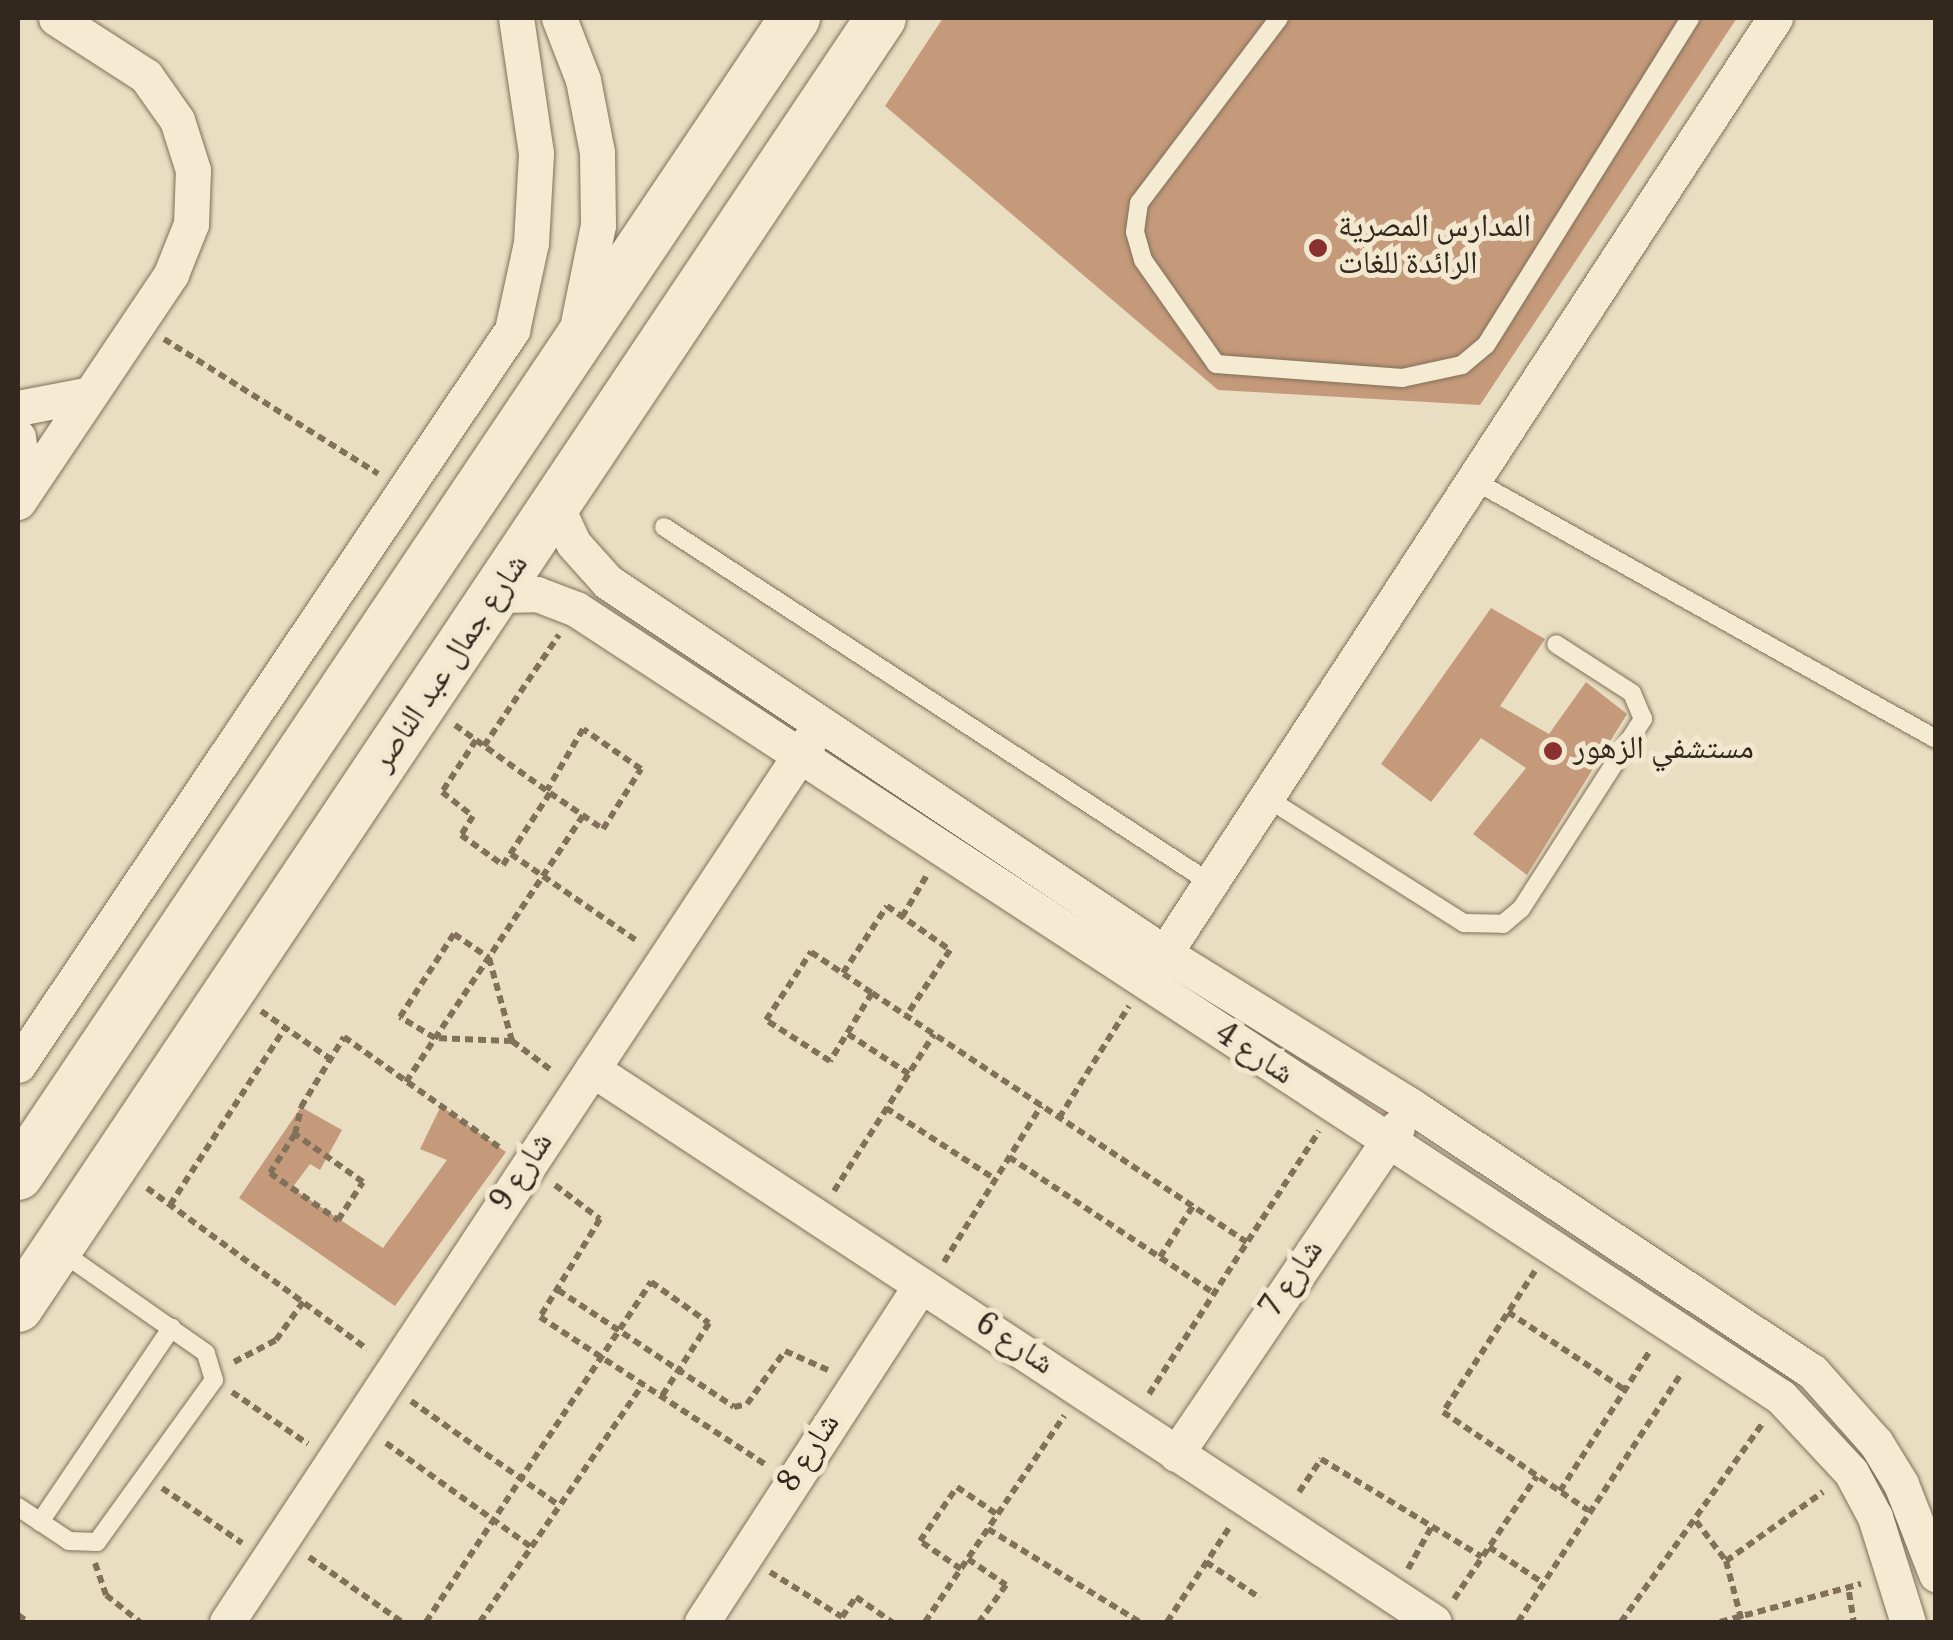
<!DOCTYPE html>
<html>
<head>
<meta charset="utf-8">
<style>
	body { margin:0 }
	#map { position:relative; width:1953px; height:1640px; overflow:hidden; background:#e9dec1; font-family:Georgia,"Noto Naskh Arabic",serif }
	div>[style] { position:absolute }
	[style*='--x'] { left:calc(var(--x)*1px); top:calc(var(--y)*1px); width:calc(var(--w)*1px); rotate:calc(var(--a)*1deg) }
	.building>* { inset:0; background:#c49a7a }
	.path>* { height:6px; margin-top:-3px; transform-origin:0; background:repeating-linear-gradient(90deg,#81705a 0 8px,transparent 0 13px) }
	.roads { filter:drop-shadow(0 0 2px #81705a) drop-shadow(0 0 2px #81705a) }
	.service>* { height:18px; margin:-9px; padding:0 9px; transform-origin:9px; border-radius:9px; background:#f5ebd3 }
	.minor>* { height:35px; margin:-17.5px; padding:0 17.5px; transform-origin:17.5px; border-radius:17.5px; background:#f5ebd3 }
	.secondary>* { height:50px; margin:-25px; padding:0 25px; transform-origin:25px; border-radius:25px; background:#f5ebd3 }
	.dots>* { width:28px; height:28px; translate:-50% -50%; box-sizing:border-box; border:5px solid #f2e8d0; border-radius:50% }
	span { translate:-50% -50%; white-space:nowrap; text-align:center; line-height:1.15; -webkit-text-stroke:10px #f2e8d0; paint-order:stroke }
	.poi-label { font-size:32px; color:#32281d }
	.left { translate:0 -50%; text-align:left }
	.street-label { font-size:32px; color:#32281d }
	.frame { position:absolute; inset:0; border:20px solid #32281d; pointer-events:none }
</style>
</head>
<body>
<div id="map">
	<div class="building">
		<i style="clip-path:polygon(943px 18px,1737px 18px,1480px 405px,1218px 390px,885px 106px)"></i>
		<i style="clip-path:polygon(1491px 608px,1545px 639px,1500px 706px,1549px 734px,1586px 682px,1627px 714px,1527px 875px,1473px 834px,1526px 768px,1481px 738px,1431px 802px,1381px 764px)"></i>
		<i style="clip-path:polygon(441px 1106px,506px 1152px,395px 1306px,239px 1198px,301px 1107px,342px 1130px,320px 1170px,310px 1164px,292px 1188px,383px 1248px,447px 1160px,420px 1149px)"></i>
	</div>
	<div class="path">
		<i style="--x:164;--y:339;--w:253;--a:32.2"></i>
		<i style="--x:455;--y:725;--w:117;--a:35.6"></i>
		<i style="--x:550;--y:793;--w:64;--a:34.2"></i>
		<i style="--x:603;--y:829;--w:71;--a:-57.7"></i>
		<i style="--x:641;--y:769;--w:70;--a:-145.4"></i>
		<i style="--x:583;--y:729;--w:71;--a:120.5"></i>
		<i style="--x:476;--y:740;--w:62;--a:123.2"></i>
		<i style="--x:442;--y:792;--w:39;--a:38"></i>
		<i style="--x:473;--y:816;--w:22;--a:122"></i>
		<i style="--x:461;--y:835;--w:52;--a:35.5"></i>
		<i style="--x:503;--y:865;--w:86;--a:-56.9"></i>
		<i style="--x:484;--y:746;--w:134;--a:-56"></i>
		<i style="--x:511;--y:854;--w:153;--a:34.6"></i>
		<i style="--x:902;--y:917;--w:49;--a:-59.2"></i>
		<i style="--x:843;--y:973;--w:80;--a:-56.7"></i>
		<i style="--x:887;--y:906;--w:77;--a:34.9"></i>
		<i style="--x:950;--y:950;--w:79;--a:123.7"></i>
		<i style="--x:872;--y:993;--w:80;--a:121.7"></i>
		<i style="--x:830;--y:1061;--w:76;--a:-147.4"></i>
		<i style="--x:766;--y:1020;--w:82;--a:-56.5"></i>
		<i style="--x:811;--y:952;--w:73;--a:33.9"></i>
		<i style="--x:872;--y:993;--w:452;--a:33.6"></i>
		<i style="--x:261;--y:1011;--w:83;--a:34.7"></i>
		<i style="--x:848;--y:1034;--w:73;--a:33.3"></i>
		<i style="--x:512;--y:1041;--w:77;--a:-177.8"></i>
		<i style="--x:435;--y:1038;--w:41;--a:-149"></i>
		<i style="--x:400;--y:1017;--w:99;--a:-57"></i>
		<i style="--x:454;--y:934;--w:42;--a:34.4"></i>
		<i style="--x:489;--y:958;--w:86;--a:74.5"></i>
		<i style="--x:512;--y:1041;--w:49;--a:36.6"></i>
		<i style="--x:406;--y:1082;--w:320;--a:-56.4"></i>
		<i style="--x:886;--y:1108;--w:130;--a:33.1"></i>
		<i style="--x:1059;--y:1118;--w:132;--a:-58"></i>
		<i style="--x:295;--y:1134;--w:46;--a:122.7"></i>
		<i style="--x:270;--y:1173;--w:83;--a:34.7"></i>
		<i style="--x:338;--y:1220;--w:45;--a:-56.7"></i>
		<i style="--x:363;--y:1182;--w:83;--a:-144.8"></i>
		<i style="--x:295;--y:1134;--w:28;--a:-77"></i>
		<i style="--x:301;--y:1107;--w:82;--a:-58.4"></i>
		<i style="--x:344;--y:1037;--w:190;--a:35.4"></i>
		<i style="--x:1009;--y:1157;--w:247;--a:33.6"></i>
		<i style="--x:555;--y:1185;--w:56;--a:37.1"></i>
		<i style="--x:600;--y:1219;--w:115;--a:121.5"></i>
		<i style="--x:540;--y:1317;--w:270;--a:33.2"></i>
		<i style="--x:147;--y:1188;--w:273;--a:36.2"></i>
		<i style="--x:834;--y:1191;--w:186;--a:-57.5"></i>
		<i style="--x:170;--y:1205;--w:211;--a:-57"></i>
		<i style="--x:1160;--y:1257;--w:61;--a:-57.1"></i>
		<i style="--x:944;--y:1262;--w:184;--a:-58.1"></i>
		<i style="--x:1535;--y:1271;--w:168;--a:123.1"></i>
		<i style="--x:1443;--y:1412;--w:175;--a:34.1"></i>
		<i style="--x:558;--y:1290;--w:211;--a:33.6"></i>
		<i style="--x:734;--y:1407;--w:13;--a:-13"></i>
		<i style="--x:747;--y:1404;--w:65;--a:-54.4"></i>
		<i style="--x:785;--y:1351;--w:47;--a:23.8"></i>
		<i style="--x:1508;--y:1312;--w:141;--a:33.7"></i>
		<i style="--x:234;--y:1362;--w:47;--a:-27.6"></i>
		<i style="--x:276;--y:1340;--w:47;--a:-54.6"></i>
		<i style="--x:232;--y:1392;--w:92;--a:34.4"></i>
		<i style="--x:1149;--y:1394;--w:313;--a:-57.1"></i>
		<i style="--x:411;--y:1401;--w:182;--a:35.2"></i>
		<i style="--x:386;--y:1443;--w:178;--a:35.6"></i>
		<i style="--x:162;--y:1488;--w:97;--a:34.5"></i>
		<i style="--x:1560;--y:1491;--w:166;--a:-57.3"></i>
		<i style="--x:1299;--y:1492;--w:40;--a:-56"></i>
		<i style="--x:1321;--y:1459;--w:188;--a:31.3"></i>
		<i style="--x:1696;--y:1521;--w:50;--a:53.1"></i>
		<i style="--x:1726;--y:1561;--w:63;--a:75.3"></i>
		<i style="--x:988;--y:1529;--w:178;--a:31.5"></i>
		<i style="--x:1489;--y:1547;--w:61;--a:33.7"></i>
		<i style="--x:309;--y:1557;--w:113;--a:35"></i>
		<i style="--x:968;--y:1559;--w:46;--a:34.4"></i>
		<i style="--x:1006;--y:1585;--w:46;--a:126.1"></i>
		<i style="--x:1726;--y:1561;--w:119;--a:-35.4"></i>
		<i style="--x:1206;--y:1562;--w:65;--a:33.7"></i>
		<i style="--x:95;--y:1563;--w:34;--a:71"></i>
		<i style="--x:106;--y:1595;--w:43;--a:38.5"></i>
		<i style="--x:961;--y:1569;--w:50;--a:-145.7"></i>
		<i style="--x:920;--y:1541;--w:65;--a:-55.6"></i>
		<i style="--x:957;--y:1487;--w:50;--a:34.3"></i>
		<i style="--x:1408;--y:1569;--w:49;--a:-60.8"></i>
		<i style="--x:770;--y:1572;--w:85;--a:32"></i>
		<i style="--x:842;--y:1617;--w:24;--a:-55"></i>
		<i style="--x:856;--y:1597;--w:44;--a:34.8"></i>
		<i style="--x:1849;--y:1592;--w:30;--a:81"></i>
		<i style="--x:1454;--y:1599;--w:148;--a:-56"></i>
		<i style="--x:18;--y:1615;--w:12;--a:35"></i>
		<i style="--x:426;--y:1622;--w:408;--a:-56.5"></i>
		<i style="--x:651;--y:1282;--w:71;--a:35.3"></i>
		<i style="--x:709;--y:1323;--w:87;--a:122.8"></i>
		<i style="--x:480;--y:1622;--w:288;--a:-55.6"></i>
		<i style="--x:925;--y:1622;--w:249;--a:-56"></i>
		<i style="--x:1167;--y:1622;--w:113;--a:-56.6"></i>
		<i style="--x:1518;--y:1622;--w:299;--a:-56.7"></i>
		<i style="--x:1621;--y:1622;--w:244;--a:-54.5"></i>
		<i style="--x:1720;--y:1622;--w:146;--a:-15.1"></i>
	</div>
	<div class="roads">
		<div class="service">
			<i style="--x:1279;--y:18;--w:232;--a:127.1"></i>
			<i style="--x:1139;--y:203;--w:29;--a:98"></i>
			<i style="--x:1135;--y:232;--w:29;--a:74"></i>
			<i style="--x:1143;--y:260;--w:127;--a:54.9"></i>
			<i style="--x:1216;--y:364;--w:187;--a:4.3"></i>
			<i style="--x:1402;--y:378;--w:61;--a:-12.2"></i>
			<i style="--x:1462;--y:365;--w:31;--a:-40"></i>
			<i style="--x:1486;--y:345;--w:385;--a:-58"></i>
			<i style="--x:1475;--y:481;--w:528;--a:29.23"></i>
			<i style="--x:664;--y:527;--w:654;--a:33.08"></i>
			<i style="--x:1270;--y:800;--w:230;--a:32.4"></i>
			<i style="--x:1464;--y:923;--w:39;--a:1"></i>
			<i style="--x:1503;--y:924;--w:23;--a:-40"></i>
			<i style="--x:1521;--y:909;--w:226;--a:-57.3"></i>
			<i style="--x:1643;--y:719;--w:28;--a:-113"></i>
			<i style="--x:1632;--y:693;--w:90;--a:-147.2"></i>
			<i style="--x:18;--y:1507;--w:61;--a:33.7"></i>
			<i style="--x:69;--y:1541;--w:28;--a:2"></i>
			<i style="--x:97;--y:1542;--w:200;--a:-54.2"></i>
			<i style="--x:214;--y:1380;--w:28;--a:-107"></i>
			<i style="--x:206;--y:1353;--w:179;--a:-145"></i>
			<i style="--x:40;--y:1522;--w:235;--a:-55.9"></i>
		</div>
		<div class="minor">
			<i style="--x:559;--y:18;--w:66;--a:68.8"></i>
			<i style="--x:583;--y:80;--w:73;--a:79"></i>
			<i style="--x:597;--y:152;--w:73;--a:89.2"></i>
			<i style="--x:598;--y:225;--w:100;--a:101.5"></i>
			<i style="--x:18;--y:408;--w:73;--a:-11"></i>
			<i style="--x:18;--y:437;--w:53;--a:82.5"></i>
			<i style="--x:18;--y:502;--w:275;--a:-56.1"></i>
			<i style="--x:171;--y:274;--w:54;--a:-68.2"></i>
			<i style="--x:191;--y:224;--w:54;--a:-87.9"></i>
			<i style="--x:193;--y:170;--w:52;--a:-107.7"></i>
			<i style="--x:177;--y:120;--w:54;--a:-125.2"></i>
			<i style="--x:146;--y:76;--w:107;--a:-147.2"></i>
			<i style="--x:557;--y:508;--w:38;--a:65"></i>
			<i style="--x:573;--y:543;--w:52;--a:48.1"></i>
			<i style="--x:608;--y:582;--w:671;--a:33.69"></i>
			<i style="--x:1166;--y:954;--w:288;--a:31.8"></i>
			<i style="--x:1411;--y:1106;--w:481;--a:33.5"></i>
			<i style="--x:1812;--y:1371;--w:96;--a:48.4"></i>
			<i style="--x:1876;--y:1443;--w:48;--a:58.6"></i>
			<i style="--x:1901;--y:1484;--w:97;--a:68.7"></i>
			<i style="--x:498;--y:595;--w:39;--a:-1"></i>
			<i style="--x:537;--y:594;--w:42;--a:21"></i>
			<i style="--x:576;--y:609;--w:1440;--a:33.18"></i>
			<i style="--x:1781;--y:1397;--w:103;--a:47"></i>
			<i style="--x:1851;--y:1472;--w:51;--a:61.9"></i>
			<i style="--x:1875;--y:1517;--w:110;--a:72.6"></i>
			<i style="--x:1153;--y:971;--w:1138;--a:-56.87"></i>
			<i style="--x:18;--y:1065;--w:886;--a:-56.09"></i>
			<i style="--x:512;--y:330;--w:89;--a:-77.7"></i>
			<i style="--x:531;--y:243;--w:90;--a:-86.8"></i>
			<i style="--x:536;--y:153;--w:136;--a:-98.4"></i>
			<i style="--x:592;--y:1069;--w:1007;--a:33.3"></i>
			<i style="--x:1176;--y:1454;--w:394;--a:-55.9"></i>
			<i style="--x:227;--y:1622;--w:1056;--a:-56.55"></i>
			<i style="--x:702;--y:1622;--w:402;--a:-57"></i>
		</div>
		<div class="secondary">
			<i style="--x:18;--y:1175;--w:1394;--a:-56.12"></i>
			<i style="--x:18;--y:1307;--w:1551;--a:-56.2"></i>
		</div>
	</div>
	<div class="dots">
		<i style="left:1318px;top:248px;background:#8b3030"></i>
		<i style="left:1553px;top:751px;background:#8b3030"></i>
	</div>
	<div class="poi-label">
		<span class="left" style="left:1338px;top:248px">المدارس المصرية<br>الرائدة للغات</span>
		<span class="left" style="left:1573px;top:751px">مستشفي الزهور</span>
	</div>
	<div class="street-label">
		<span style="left:452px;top:664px;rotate:-56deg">شارع جمال عبد الناصر</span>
		<span style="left:1253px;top:1056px;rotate:33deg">شارع 4</span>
		<span style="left:524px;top:1173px;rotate:-57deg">شارع 9</span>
		<span style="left:1294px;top:1280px;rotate:-56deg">شارع 7</span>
		<span style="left:1013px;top:1346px;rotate:33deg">شارع 6</span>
		<span style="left:811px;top:1454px;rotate:-57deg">شارع 8</span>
	</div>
	<div class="frame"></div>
</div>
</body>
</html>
